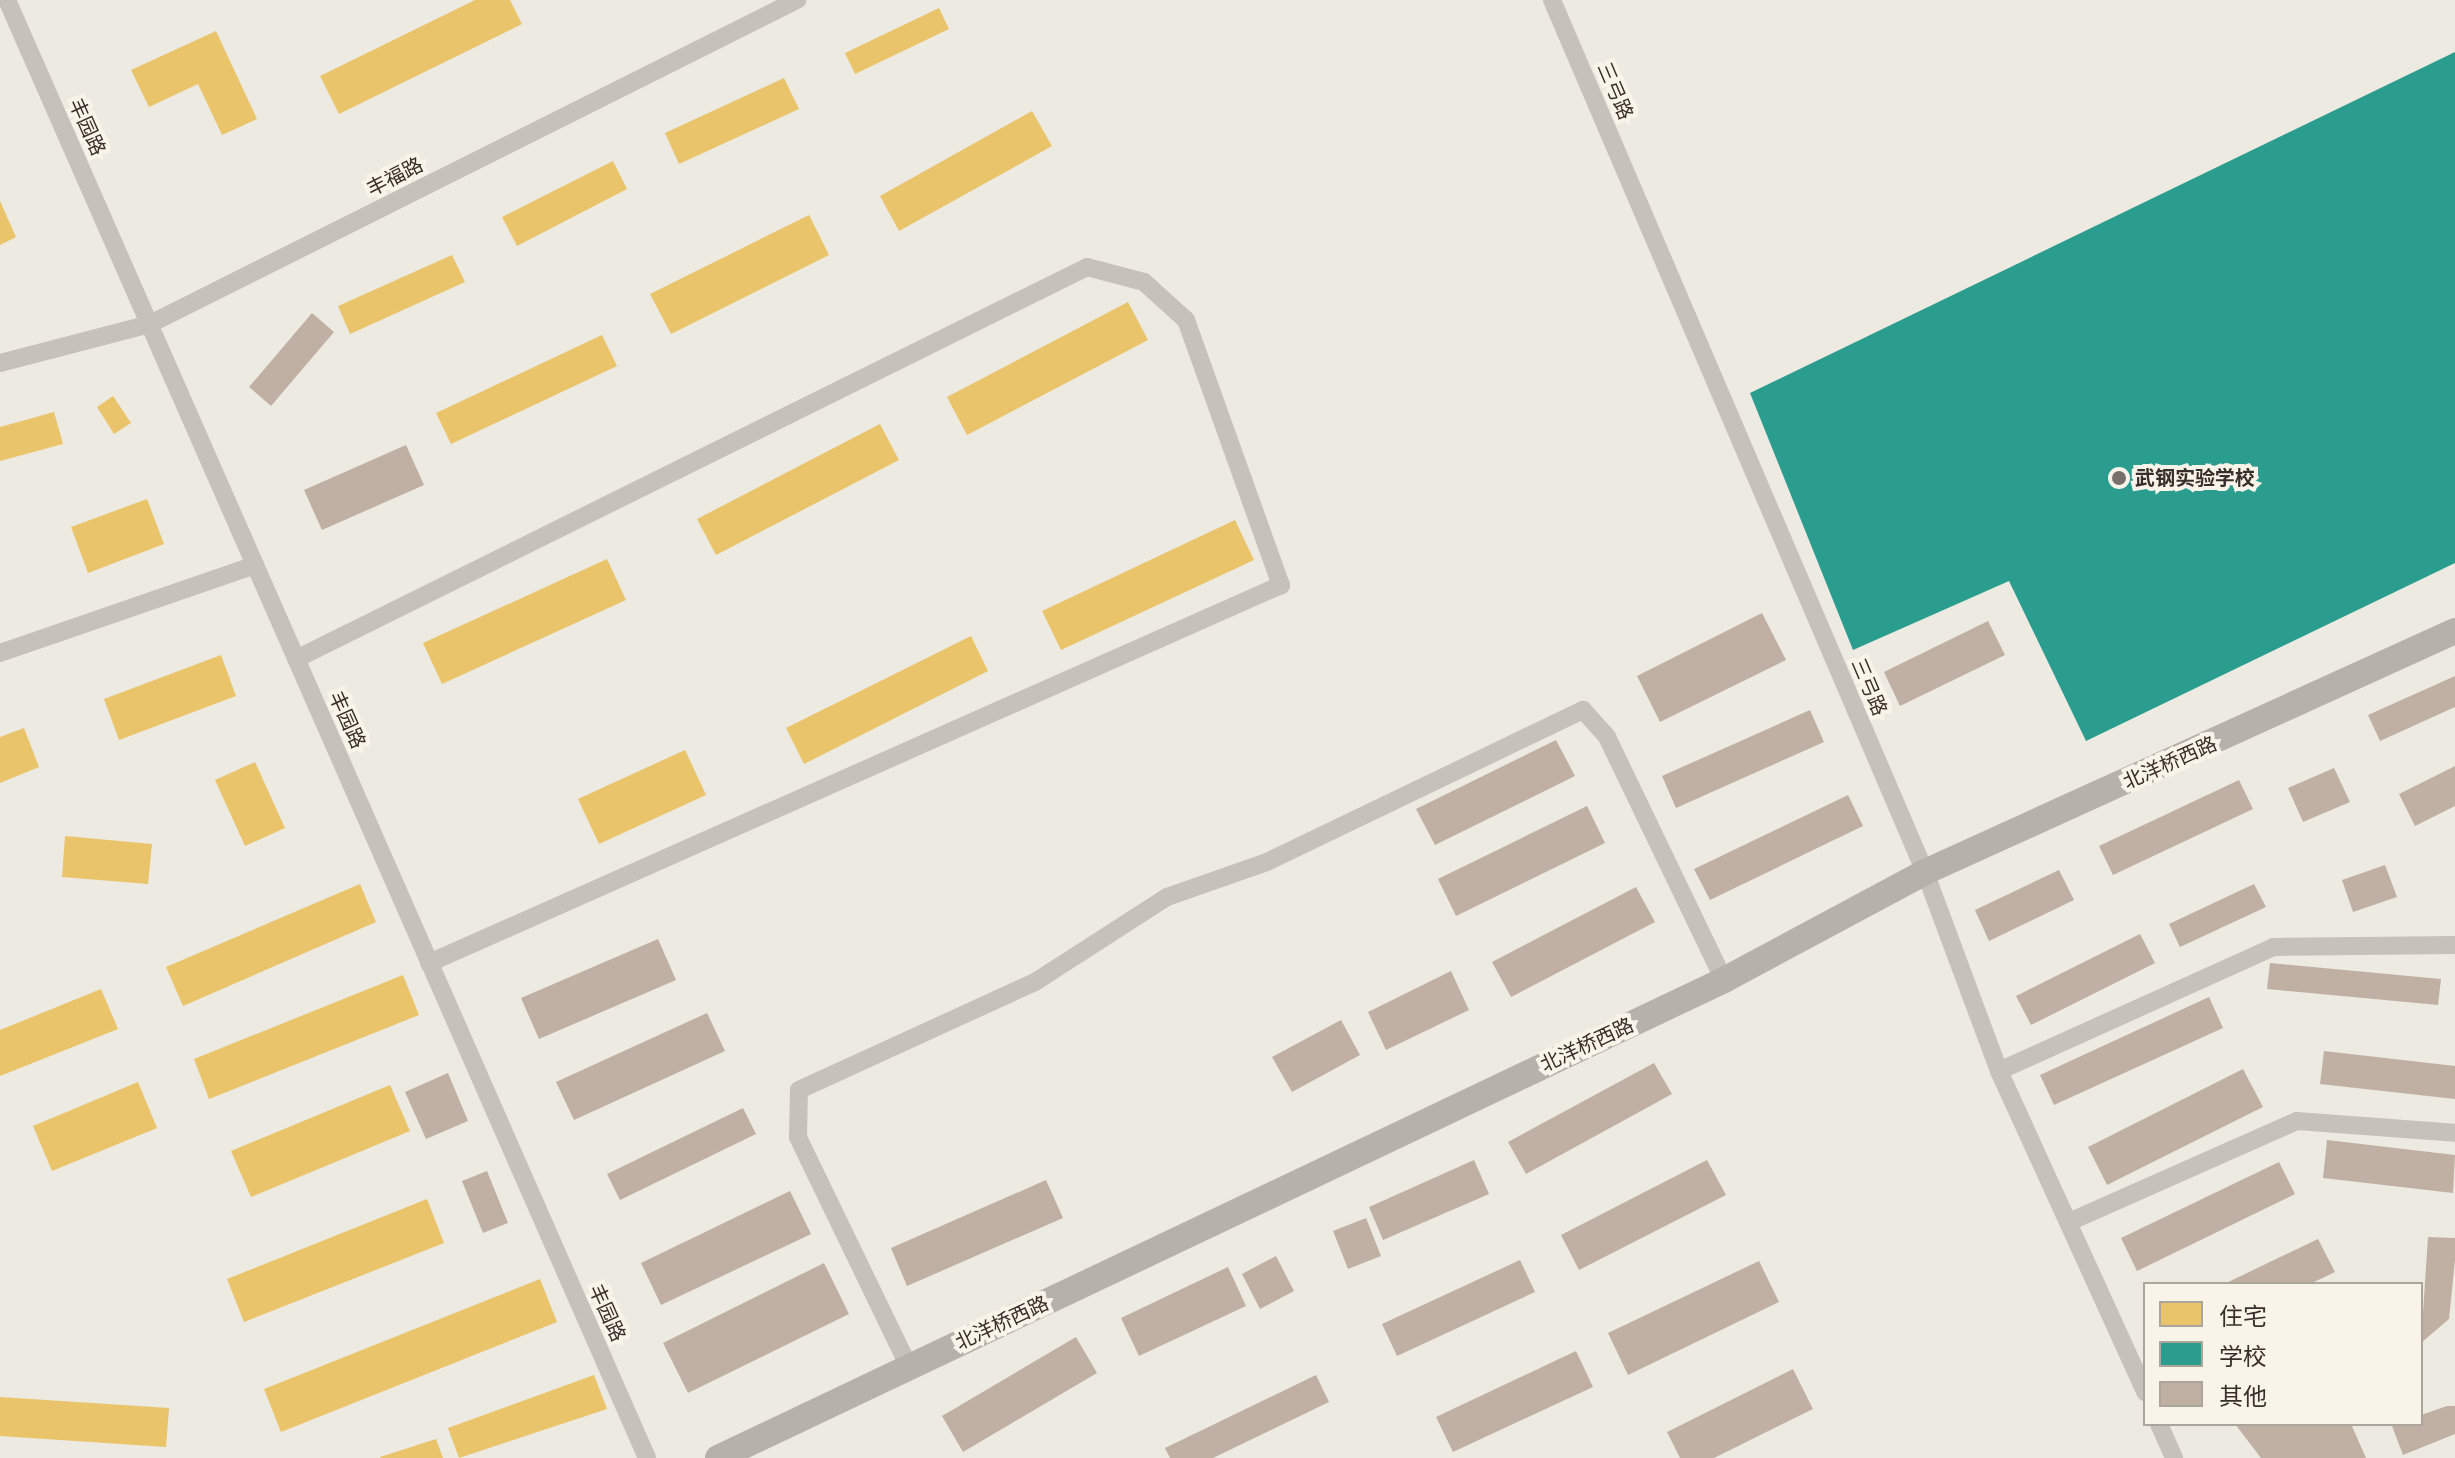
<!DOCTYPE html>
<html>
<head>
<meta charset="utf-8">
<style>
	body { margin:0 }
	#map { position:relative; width:2455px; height:1458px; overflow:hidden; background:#edeae2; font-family:Inter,"Noto Sans SC",sans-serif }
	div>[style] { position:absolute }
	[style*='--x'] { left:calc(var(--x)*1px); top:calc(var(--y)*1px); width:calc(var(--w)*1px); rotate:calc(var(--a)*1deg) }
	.homes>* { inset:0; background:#e9c46a }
	.schools>* { inset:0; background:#2a9d8f }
	.building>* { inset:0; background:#c0b0a4 }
	.street>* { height:18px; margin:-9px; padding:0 9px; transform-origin:9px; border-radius:9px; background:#c6c1ba }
	.secondary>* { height:26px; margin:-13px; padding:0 13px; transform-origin:13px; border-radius:13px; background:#b6b1ab }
	.dots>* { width:22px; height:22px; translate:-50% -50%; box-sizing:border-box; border:4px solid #f9f4e9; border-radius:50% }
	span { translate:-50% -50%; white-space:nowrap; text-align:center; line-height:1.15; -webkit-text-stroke:8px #f9f4e9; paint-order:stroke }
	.street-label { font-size:20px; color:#372f29 }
	.poi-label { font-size:20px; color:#372f29; font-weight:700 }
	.left { translate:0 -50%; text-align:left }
	.legend { position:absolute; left:2143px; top:1282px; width:280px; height:144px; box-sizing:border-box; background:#f9f4e9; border:2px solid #aba59c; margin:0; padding:10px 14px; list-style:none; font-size:24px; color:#372f29 }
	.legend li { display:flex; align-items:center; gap:16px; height:40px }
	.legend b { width:40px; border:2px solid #aba59c }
</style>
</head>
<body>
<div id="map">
	<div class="homes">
		<i style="clip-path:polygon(475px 0,510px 0,522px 24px,339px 114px,320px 76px)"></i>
		<i style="clip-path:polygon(939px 8px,949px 29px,855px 74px,845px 53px)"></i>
		<i style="clip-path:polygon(216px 31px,257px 119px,222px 135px,198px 84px,149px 107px,131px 70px)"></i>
		<i style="clip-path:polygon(784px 78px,799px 109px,679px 164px,665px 133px)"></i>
		<i style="clip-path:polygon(1032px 111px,1052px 146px,899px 231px,880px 196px)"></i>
		<i style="clip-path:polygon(613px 161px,627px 189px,517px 246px,502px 217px)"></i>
		<i style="clip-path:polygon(0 201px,16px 237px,0 245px)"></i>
		<i style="clip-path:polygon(809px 215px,829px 255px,671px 334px,650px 294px)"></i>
		<i style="clip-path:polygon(452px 255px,465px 282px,350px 334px,338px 306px)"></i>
		<i style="clip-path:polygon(1128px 302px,1148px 340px,967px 435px,947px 397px)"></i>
		<i style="clip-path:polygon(602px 335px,617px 366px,451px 444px,436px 413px)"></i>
		<i style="clip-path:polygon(113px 396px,131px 423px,114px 434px,97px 407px)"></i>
		<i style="clip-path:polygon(54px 412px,63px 444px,0 461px,0 427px)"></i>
		<i style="clip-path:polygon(880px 424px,899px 460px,716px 555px,697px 519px)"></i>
		<i style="clip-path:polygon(147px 499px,164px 544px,88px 573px,71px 527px)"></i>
		<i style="clip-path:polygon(1235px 520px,1254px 560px,1061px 650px,1042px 611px)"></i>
		<i style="clip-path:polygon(607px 559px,626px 600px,442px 684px,423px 643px)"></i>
		<i style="clip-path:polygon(971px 636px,988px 671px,804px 764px,786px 728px)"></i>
		<i style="clip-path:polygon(221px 655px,236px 696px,119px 740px,104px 699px)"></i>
		<i style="clip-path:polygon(24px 728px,39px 767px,0 783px,0 737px)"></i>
		<i style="clip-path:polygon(685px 750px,706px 795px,599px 844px,578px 799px)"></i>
		<i style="clip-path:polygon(255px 762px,285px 828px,245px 846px,215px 780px)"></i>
		<i style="clip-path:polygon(65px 836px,152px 844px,148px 884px,62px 877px)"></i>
		<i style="clip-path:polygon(360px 884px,376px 922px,183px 1006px,166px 967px)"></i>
		<i style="clip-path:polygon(403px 975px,419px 1015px,209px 1099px,194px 1059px)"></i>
		<i style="clip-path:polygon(101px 989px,118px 1029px,0 1076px,0 1030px)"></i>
		<i style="clip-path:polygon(138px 1082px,157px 1128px,52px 1171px,33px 1126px)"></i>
		<i style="clip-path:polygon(390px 1085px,410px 1131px,251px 1197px,231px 1151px)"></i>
		<i style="clip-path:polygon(427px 1199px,444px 1243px,244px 1322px,227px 1279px)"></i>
		<i style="clip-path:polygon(540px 1279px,557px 1322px,281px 1432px,264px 1389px)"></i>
		<i style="clip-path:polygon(594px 1375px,607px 1409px,459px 1458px,448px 1428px)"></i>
		<i style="clip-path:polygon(0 1397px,169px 1408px,166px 1447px,0 1436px)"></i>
		<i style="clip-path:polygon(436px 1439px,443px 1458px,380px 1458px,380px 1457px)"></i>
	</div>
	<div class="schools">
		<i style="clip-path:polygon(2455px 52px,2455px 563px,2086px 741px,2009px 581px,1853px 650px,1750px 393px)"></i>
	</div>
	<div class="building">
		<i style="clip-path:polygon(312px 313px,334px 332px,271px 406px,249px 387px)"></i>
		<i style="clip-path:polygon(406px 445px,424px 485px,322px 530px,304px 490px)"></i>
		<i style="clip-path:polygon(1762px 613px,1786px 660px,1660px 722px,1637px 676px)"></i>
		<i style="clip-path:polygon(1988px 621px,2005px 655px,1900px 706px,1884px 672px)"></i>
		<i style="clip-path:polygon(2455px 676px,2455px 707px,2380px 741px,2368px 715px)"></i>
		<i style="clip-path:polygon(1810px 710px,1824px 742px,1676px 808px,1662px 776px)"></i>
		<i style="clip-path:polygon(1556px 740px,1575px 776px,1435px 845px,1416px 809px)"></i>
		<i style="clip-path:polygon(2455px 766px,2455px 806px,2415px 826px,2399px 794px)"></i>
		<i style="clip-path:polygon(2334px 768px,2350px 802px,2303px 822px,2288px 788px)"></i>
		<i style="clip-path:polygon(2239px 780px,2253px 809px,2113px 875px,2099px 846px)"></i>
		<i style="clip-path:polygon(1848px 795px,1863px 826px,1710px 900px,1694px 869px)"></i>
		<i style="clip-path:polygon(1587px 806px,1605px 843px,1456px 916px,1438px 879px)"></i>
		<i style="clip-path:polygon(2385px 865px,2397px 897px,2353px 912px,2342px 880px)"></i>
		<i style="clip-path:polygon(2059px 870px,2074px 900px,1989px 941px,1975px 910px)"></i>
		<i style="clip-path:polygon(2254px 884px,2266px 907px,2180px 947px,2169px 924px)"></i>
		<i style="clip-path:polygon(1636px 887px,1655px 922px,1511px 997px,1492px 962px)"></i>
		<i style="clip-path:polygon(2140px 934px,2155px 963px,2031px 1025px,2016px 996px)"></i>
		<i style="clip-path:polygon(658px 939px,676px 980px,539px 1039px,521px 998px)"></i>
		<i style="clip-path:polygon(2270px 963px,2441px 979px,2438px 1005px,2267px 989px)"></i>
		<i style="clip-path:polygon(1451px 971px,1469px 1010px,1386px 1050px,1368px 1012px)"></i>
		<i style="clip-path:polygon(2209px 997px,2223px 1028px,2054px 1105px,2040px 1075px)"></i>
		<i style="clip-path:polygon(707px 1013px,725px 1051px,574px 1120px,556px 1082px)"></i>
		<i style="clip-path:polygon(1341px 1020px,1360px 1055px,1292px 1092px,1272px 1057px)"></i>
		<i style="clip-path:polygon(2324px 1051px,2455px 1066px,2455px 1099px,2320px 1084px)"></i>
		<i style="clip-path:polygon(1654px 1063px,1672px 1094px,1526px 1174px,1508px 1142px)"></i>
		<i style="clip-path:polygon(2243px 1069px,2263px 1107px,2107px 1185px,2088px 1147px)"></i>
		<i style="clip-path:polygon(448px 1073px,468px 1121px,426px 1139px,405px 1092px)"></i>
		<i style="clip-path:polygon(743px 1108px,756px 1134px,620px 1200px,607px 1174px)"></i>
		<i style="clip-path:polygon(2327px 1140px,2455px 1155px,2453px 1193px,2323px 1178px)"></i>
		<i style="clip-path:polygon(1474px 1160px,1489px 1194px,1383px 1240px,1369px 1207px)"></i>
		<i style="clip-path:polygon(1707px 1160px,1726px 1195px,1579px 1270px,1561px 1235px)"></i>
		<i style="clip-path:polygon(2279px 1162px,2295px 1194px,2137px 1271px,2121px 1238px)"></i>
		<i style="clip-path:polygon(487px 1171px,508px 1223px,483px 1233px,462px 1181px)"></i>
		<i style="clip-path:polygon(1046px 1180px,1063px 1218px,907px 1286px,891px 1248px)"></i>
		<i style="clip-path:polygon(790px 1191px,811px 1234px,661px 1305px,641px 1263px)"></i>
		<i style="clip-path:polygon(1366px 1218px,1381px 1256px,1348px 1269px,1333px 1231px)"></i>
		<i style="clip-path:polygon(2428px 1237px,2455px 1238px,2455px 1260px,2449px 1319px,2421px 1343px)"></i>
		<i style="clip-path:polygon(2318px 1239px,2335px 1272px,2310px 1284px,2224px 1284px)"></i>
		<i style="clip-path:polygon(1276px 1256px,1294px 1291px,1260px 1309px,1242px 1274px)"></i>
		<i style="clip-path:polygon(1520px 1260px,1535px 1292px,1397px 1356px,1382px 1324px)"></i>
		<i style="clip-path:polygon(1759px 1261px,1779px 1302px,1628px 1375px,1608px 1333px)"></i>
		<i style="clip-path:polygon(824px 1263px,849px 1314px,688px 1393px,663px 1343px)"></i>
		<i style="clip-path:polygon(1228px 1267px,1246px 1306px,1139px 1356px,1121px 1318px)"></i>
		<i style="clip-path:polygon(1076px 1337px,1097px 1373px,963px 1452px,942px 1416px)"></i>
		<i style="clip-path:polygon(1576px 1351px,1593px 1387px,1453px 1452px,1436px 1417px)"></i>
		<i style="clip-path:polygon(1793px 1369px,1813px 1409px,1714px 1458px,1680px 1458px,1667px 1432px)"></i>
		<i style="clip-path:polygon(1316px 1375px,1329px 1402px,1213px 1458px,1170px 1458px,1165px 1448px)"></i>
		<i style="clip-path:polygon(2447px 1406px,2455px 1406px,2455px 1434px,2403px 1455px,2392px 1426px,2421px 1424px,2421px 1415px)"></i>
		<i style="clip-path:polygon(2235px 1424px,2351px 1424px,2366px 1458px,2261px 1458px)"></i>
	</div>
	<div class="street">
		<i style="--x:7;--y:0;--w:1592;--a:66.3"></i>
		<i style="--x:1552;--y:0;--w:948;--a:66.84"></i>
		<i style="--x:1925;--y:872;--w:212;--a:69.6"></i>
		<i style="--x:1999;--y:1071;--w:353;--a:65.5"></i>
		<i style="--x:0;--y:363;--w:155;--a:-14.6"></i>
		<i style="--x:150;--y:324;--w:724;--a:-26.6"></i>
		<i style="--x:0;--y:653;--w:270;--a:-19"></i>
		<i style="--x:296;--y:659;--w:883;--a:-26.36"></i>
		<i style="--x:1087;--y:267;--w:59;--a:14.7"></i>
		<i style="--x:1144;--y:282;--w:57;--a:42.1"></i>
		<i style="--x:1186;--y:320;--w:282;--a:70.3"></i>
		<i style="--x:1281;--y:585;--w:932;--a:156.07"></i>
		<i style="--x:1999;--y:1071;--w:301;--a:-24.3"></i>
		<i style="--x:2273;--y:947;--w:182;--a:-0.6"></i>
		<i style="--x:2069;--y:1222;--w:249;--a:-23.9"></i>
		<i style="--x:2297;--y:1121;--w:158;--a:4.3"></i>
		<i style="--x:909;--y:1367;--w:255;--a:-115.8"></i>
		<i style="--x:798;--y:1137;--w:47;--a:-88.8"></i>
		<i style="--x:799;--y:1090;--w:260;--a:-24.6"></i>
		<i style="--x:1035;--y:982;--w:157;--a:-32.8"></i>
		<i style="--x:1167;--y:897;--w:106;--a:-19.3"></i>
		<i style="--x:1267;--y:862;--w:351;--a:-25.7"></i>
		<i style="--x:1583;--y:710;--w:36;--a:48"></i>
		<i style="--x:1607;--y:737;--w:270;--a:64.3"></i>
		<i style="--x:2159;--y:1424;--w:37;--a:66"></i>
	</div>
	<div class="secondary">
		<i style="--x:718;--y:1458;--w:1114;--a:-25.41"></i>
		<i style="--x:1724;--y:980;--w:228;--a:-28.2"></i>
		<i style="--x:1925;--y:872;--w:582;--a:-24.45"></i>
	</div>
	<div class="dots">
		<i style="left:2119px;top:478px;background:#77706a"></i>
	</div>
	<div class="street-label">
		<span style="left:1615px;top:91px;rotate:67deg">三弓路</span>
		<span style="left:87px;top:127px;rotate:66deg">丰园路</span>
		<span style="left:395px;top:177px;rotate:-27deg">丰福路</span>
		<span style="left:1869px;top:687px;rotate:67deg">三弓路</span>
		<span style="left:347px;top:720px;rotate:66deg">丰园路</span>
		<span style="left:2170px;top:763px;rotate:-24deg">北洋桥西路</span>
		<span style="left:1587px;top:1045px;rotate:-25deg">北洋桥西路</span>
		<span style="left:607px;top:1313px;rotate:66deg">丰园路</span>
		<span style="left:1002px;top:1323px;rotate:-25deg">北洋桥西路</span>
	</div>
	<div class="poi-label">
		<span class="left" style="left:2135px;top:478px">武钢实验学校</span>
	</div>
	<ul class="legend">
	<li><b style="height:22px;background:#e9c46a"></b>住宅</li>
	<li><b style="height:22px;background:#2a9d8f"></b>学校</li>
	<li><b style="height:22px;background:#c0b0a4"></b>其他</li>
	</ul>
</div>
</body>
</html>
